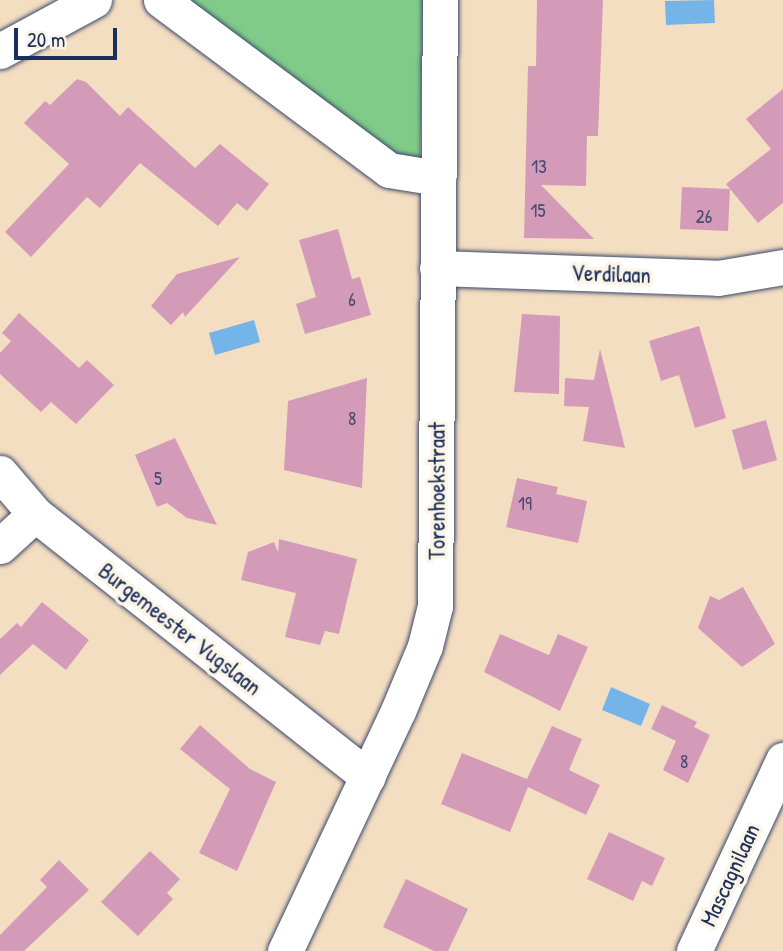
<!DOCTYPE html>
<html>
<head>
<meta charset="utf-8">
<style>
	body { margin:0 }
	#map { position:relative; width:783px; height:951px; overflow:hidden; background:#f4dec1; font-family:"Patrick Hand",sans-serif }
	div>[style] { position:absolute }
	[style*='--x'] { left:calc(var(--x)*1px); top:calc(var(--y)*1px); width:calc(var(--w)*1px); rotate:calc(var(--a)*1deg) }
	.green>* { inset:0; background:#80cb89 }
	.water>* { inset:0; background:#75b4e9 }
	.building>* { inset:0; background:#d49bb9 }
	.roads { filter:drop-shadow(0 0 2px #3c496d) drop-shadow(0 0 2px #3c496d) }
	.street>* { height:35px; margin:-17.5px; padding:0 17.5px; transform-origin:17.5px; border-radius:17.5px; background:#fff }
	span { translate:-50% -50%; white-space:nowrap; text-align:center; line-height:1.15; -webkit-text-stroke:7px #fcf5e5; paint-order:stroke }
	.number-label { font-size:19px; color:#494a75 }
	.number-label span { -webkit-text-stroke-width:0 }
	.street-label { font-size:23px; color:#1b2f5e }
	.scale { position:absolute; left:14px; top:28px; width:103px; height:32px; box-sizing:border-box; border:4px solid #1b2f5e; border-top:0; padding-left:9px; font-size:21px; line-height:24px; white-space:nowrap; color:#1b2f5e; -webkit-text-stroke:5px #fcf5e5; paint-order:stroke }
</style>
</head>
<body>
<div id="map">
	<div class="green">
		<i style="clip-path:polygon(182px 0,423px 0,420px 169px,390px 155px)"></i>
	</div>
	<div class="water">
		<i style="clip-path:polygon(714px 0,715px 23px,666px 25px,665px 1px)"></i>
		<i style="clip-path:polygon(254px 320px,260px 342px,215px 355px,209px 333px)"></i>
		<i style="clip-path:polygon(611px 687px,650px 704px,641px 726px,602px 710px)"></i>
	</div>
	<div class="building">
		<i style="clip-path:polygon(537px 0,603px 0,598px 136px,587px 136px,586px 186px,541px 185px,594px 239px,524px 238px,528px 66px,536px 66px)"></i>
		<i style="clip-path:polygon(77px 79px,86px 82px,120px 116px,128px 107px,195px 168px,220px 144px,269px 184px,247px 211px,237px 203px,218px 226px,140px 163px,100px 208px,87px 197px,31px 257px,5px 232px,69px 164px,24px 123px,45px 101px,50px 105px)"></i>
		<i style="clip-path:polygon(783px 89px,783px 203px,758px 223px,726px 184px,771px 149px,746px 119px)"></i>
		<i style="clip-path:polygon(682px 187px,730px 189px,728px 231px,680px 229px)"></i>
		<i style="clip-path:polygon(338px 229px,352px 279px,360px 277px,371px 315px,305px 334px,296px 304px,316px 297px,299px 240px)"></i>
		<i style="clip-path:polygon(240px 257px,185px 317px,183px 312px,171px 325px,151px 306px,177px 274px)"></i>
		<i style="clip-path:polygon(19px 313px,79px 368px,87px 360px,114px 385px,76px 424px,51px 402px,41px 412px,0 374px,0 353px,11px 341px,2px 333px)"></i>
		<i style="clip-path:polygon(522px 314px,560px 316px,559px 394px,514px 392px)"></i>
		<i style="clip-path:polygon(699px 326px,726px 418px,695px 428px,679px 375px,661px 381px,649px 341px)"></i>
		<i style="clip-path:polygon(600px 349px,615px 408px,625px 448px,583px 441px,589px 407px,564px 406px,565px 378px,594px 380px)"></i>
		<i style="clip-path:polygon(367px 378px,362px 488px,284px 470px,288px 401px)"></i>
		<i style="clip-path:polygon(766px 420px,777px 460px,743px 470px,732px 430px)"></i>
		<i style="clip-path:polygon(175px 438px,217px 525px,187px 518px,167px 503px,157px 507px,135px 455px)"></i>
		<i style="clip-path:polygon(517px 478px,558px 487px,556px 494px,587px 501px,578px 543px,506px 527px)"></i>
		<i style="clip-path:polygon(279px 539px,357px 559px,339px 634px,325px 631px,320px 645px,285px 637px,296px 593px,241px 580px,248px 552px,274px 542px,278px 552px)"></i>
		<i style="clip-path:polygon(743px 587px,775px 644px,742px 667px,698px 628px,710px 596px,719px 600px)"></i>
		<i style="clip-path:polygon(42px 602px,89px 640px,66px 670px,33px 644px,0 675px,0 639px,17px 623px,21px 627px)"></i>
		<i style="clip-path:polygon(500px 634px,549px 655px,558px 634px,588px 647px,560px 711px,484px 672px)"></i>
		<i style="clip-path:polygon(662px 705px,697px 722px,694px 727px,710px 735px,688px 783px,663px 770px,676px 741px,651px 729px)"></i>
		<i style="clip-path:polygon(200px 725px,250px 769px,276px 782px,237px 871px,199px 853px,230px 789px,180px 749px)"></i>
		<i style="clip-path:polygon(552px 726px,582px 739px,569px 770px,600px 785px,586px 815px,528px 787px,510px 832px,441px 804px,462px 753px,527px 779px)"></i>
		<i style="clip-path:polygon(609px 832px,665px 858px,652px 886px,642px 881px,633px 901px,587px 879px)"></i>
		<i style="clip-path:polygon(150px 851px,180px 879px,167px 893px,173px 899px,138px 936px,101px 902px)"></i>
		<i style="clip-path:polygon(59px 860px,89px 890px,24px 951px,0 951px,0 935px,47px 887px,40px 880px)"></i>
		<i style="clip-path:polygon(406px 879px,468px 909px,448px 951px,434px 951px,383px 927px)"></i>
	</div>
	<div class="roads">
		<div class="street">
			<i style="--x:161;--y:0;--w:284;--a:36.7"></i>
			<i style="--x:389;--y:170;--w:50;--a:9.3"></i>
			<i style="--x:0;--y:51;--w:107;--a:-28.5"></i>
			<i style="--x:437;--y:268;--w:281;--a:2"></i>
			<i style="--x:718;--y:278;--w:66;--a:-9.6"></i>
			<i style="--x:0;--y:473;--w:54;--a:49.5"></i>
			<i style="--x:35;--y:514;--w:424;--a:38.3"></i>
			<i style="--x:0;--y:546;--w:47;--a:-42.4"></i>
			<i style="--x:285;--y:951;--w:265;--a:-64.8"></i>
			<i style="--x:398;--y:711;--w:70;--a:-67.4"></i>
			<i style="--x:425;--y:646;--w:41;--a:-76"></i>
			<i style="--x:435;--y:606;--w:606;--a:-89.53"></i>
			<i style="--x:694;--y:951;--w:211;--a:-65"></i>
		</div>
	</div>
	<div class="number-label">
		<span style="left:539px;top:167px">13</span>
		<span style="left:538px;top:211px">15</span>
		<span style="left:704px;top:217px">26</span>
		<span style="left:352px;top:300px">6</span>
		<span style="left:352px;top:419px">8</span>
		<span style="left:158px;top:479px">5</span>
		<span style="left:525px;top:504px">19</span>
		<span style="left:684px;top:762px">8</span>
	</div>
	<div class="street-label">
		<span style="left:611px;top:274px;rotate:2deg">Verdilaan</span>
		<span style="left:437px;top:491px;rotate:-90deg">Torenhoekstraat</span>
		<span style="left:180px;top:629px;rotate:38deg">Burgemeester Vugslaan</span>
		<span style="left:730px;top:875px;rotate:-65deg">Mascagnilaan</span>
	</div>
	<div class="scale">20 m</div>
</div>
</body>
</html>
